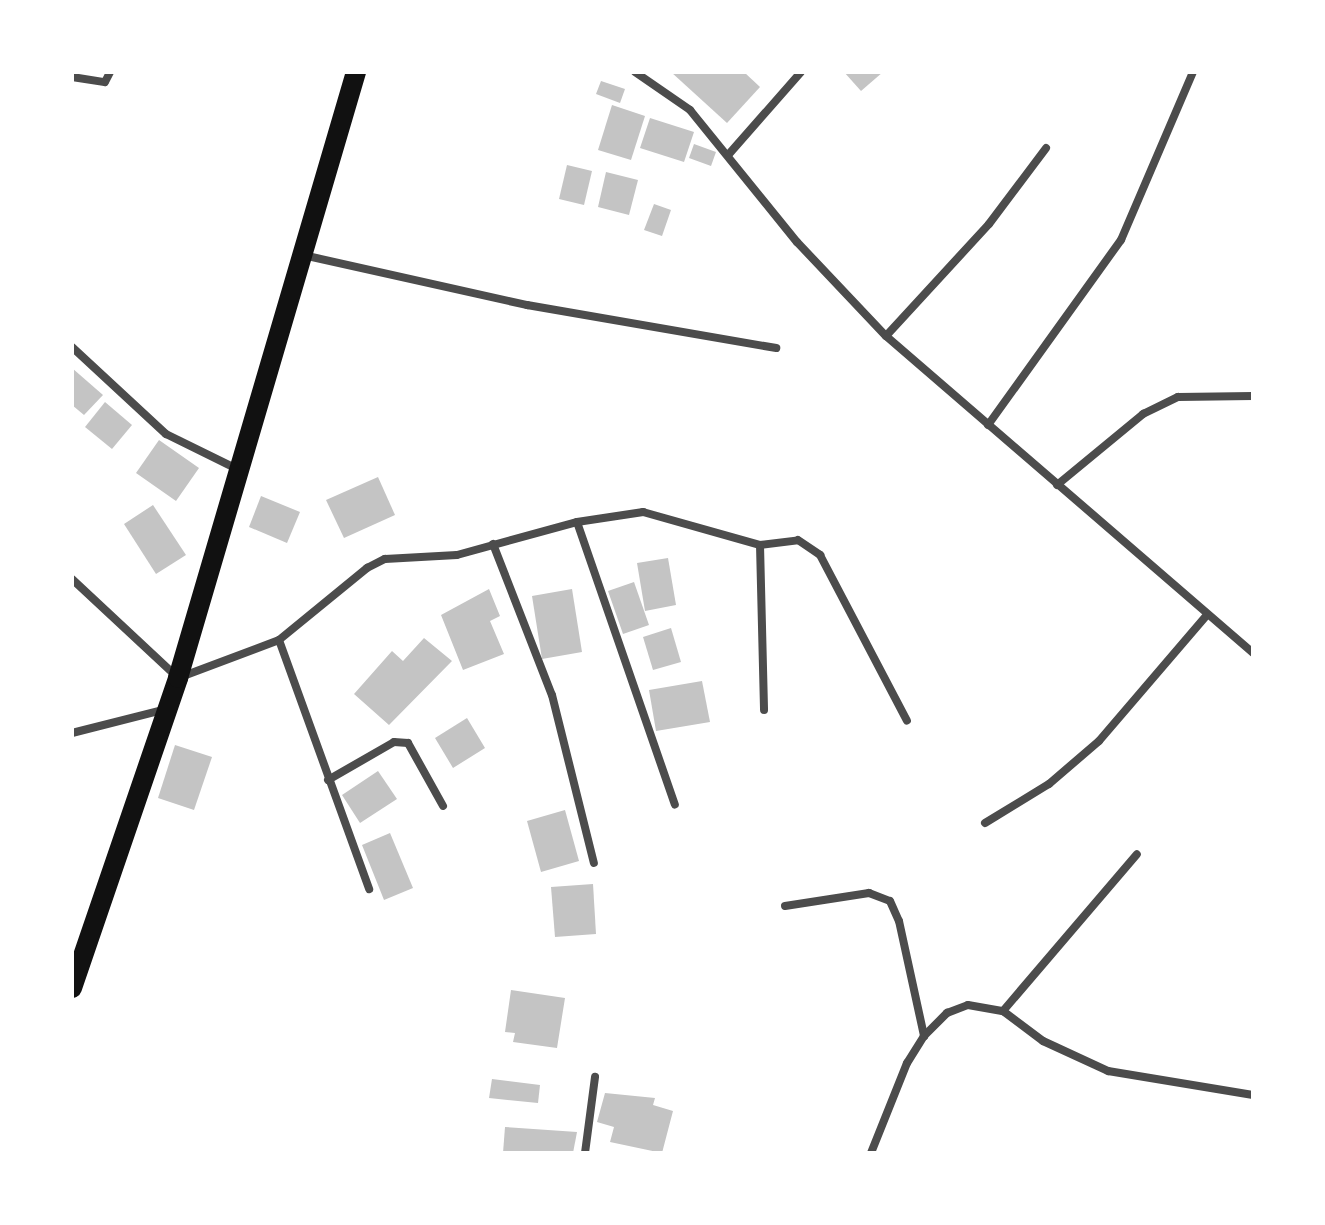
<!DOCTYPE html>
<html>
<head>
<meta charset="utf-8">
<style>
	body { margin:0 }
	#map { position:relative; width:1325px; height:1225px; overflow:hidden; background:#fff; font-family:"DejaVu Sans",sans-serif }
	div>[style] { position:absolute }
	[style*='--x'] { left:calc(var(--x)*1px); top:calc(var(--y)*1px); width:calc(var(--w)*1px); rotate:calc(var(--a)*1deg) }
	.building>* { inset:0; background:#c4c4c4 }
	.minor>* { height:8px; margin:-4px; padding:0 4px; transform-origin:4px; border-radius:4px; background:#4c4c4c }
	.primary>* { height:20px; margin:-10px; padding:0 10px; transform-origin:10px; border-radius:10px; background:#111 }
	span { translate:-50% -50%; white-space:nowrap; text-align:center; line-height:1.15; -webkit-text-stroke:8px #fff; paint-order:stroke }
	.frame { position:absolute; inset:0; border:74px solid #fff; pointer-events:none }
</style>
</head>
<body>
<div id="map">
	<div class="building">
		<i style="clip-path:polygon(671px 72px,744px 72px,760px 87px,727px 123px)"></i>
		<i style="clip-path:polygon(844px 72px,883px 72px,861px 91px)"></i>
		<i style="clip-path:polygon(601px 81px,625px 89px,620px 103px,596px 94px)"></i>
		<i style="clip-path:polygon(612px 105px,645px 116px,631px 160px,598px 150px)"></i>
		<i style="clip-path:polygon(650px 118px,694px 132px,684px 162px,640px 148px)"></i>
		<i style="clip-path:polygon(694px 144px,716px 152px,711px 166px,689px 158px)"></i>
		<i style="clip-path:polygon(567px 165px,592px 171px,584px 205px,559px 199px)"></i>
		<i style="clip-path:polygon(606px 172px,638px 180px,629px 215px,598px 207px)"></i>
		<i style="clip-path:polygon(654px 204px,671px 210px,662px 236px,644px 230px)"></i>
		<i style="clip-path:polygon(72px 368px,103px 395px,84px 415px,72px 405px)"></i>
		<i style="clip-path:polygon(105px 402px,132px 425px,112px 449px,85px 427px)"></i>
		<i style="clip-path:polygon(159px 440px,199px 468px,176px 501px,136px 473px)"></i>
		<i style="clip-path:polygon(378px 477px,395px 515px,344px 538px,326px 500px)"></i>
		<i style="clip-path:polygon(261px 496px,300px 512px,287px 543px,249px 527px)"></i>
		<i style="clip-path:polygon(153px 505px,186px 555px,156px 574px,124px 524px)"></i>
		<i style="clip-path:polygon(668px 558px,676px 605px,645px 611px,637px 563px)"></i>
		<i style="clip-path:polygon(634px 582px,649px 625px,623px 634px,608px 591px)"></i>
		<i style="clip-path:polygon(489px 589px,500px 616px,490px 621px,504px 654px,463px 670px,441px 615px)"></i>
		<i style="clip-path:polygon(572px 589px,582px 652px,542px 659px,532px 596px)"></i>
		<i style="clip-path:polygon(671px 628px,681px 662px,653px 670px,643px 637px)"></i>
		<i style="clip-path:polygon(424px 638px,452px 661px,389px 725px,354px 694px,392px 651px,403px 661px)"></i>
		<i style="clip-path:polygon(702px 681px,710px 722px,656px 731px,649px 690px)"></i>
		<i style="clip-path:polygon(467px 718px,485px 748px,453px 768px,435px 738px)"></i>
		<i style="clip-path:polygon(175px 745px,212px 757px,194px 810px,158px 798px)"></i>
		<i style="clip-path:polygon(378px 771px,397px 799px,360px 823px,342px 795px)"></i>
		<i style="clip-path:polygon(565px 810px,579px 861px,541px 872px,527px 821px)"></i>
		<i style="clip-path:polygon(390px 833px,413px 888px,384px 900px,362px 845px)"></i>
		<i style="clip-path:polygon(593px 884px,596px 934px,555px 937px,551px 887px)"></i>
		<i style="clip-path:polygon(511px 990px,565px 998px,557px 1048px,513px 1042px,515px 1033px,505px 1032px)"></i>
		<i style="clip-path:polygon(492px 1079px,540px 1085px,538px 1103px,489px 1098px)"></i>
		<i style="clip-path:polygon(605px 1093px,655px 1098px,653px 1105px,673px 1111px,662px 1153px,610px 1142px,614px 1127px,597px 1122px)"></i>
		<i style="clip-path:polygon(505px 1127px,577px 1132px,573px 1153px,503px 1153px)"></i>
	</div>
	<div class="minor">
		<i style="--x:635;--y:72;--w:67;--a:34.6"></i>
		<i style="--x:690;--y:110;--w:170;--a:51"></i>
		<i style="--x:797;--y:242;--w:129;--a:46.6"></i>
		<i style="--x:886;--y:336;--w:485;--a:40.8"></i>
		<i style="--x:72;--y:77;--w:33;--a:9"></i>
		<i style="--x:105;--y:82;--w:11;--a:-63"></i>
		<i style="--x:729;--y:154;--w:109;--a:-48.7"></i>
		<i style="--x:303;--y:255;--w:230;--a:12.6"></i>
		<i style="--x:527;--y:305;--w:253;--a:9.8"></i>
		<i style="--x:886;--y:336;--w:152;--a:-47.4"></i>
		<i style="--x:989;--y:224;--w:95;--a:-53.1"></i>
		<i style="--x:72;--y:347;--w:128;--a:42.8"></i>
		<i style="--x:166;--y:434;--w:79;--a:26.2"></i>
		<i style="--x:988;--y:425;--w:228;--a:-54.3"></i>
		<i style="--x:1121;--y:240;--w:183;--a:-66.8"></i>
		<i style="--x:1057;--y:485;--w:112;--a:-39.5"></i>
		<i style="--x:1143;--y:414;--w:39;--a:-26"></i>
		<i style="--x:1178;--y:397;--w:75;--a:-0.8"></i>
		<i style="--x:577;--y:522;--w:299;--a:70.9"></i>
		<i style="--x:493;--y:544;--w:162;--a:68.7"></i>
		<i style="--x:552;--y:695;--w:173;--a:76"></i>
		<i style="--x:760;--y:545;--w:165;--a:88.6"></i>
		<i style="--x:72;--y:579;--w:145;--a:43"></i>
		<i style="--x:178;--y:678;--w:108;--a:-20.6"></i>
		<i style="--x:279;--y:640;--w:114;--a:-39.3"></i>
		<i style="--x:367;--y:568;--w:20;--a:-27"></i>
		<i style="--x:385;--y:559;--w:72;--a:-3.2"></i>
		<i style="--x:457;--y:555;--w:124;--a:-15.4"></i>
		<i style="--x:577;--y:522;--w:67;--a:-8.6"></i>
		<i style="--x:643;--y:512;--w:122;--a:15.8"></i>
		<i style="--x:760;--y:545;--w:38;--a:-7"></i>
		<i style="--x:798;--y:540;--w:27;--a:34"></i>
		<i style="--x:820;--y:555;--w:187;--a:62.3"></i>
		<i style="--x:279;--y:640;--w:265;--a:70.1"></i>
		<i style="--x:72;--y:733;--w:94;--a:-14.2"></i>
		<i style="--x:328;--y:780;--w:76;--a:-29.9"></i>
		<i style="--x:394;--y:742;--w:14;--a:4"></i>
		<i style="--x:408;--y:743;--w:72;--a:60.9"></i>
		<i style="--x:985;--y:823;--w:75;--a:-31.4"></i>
		<i style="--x:1049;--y:784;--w:66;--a:-40.7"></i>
		<i style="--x:1099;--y:741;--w:166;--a:-49.4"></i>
		<i style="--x:785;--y:906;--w:85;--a:-8.8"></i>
		<i style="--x:869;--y:893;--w:22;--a:21"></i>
		<i style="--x:890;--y:901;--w:22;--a:66"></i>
		<i style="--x:899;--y:921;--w:118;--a:77.7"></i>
		<i style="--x:924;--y:1036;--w:32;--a:122"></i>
		<i style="--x:907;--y:1063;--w:97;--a:111.8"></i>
		<i style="--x:1003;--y:1011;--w:206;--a:-49.5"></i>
		<i style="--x:924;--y:1036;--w:33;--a:-45"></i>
		<i style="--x:947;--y:1013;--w:22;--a:-21"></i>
		<i style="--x:968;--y:1005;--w:36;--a:10"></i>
		<i style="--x:1003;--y:1011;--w:50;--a:36.9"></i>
		<i style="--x:1043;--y:1041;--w:72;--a:24.8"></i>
		<i style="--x:1108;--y:1071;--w:147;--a:9.4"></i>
		<i style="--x:585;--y:1153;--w:77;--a:-82.5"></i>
	</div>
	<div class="primary">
		<i style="--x:72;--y:988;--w:328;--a:-71.1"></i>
		<i style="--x:178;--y:678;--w:632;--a:-73.63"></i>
	</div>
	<div class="frame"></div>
</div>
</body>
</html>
